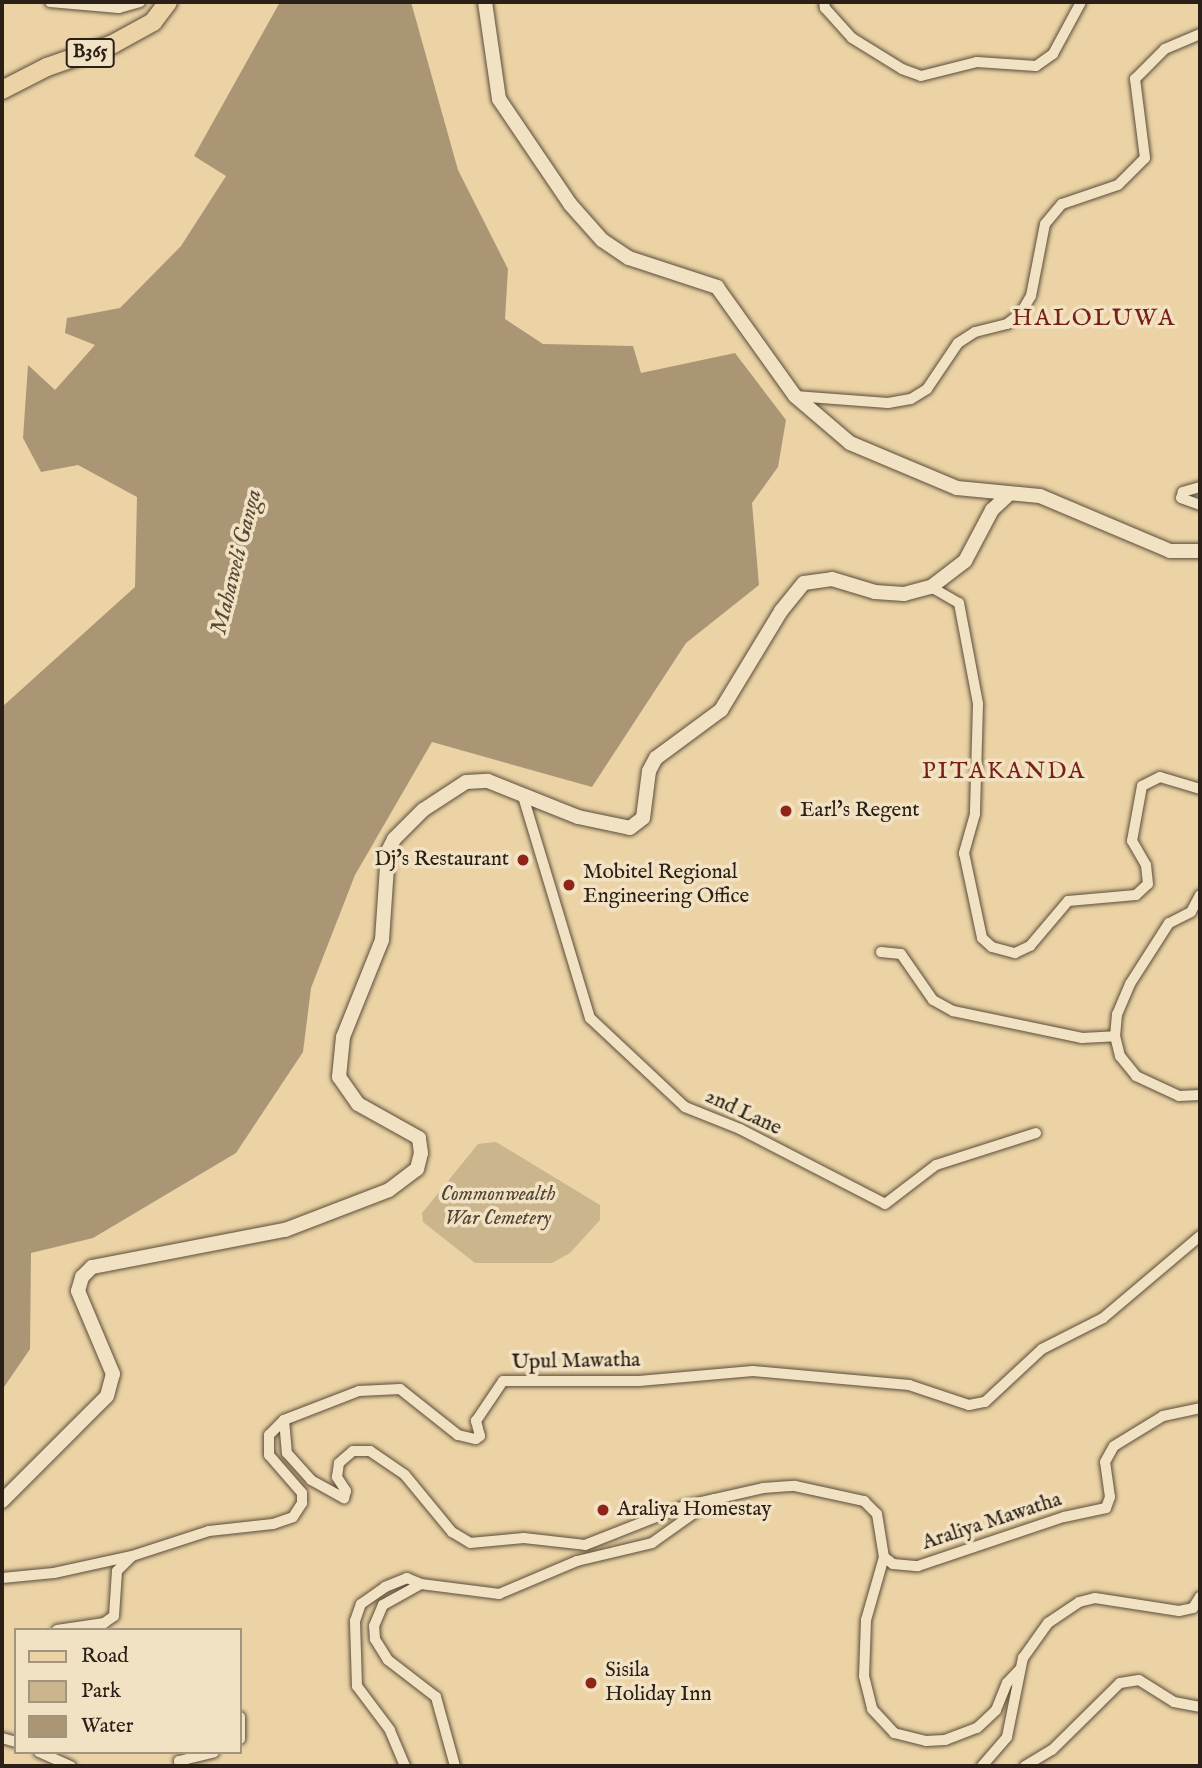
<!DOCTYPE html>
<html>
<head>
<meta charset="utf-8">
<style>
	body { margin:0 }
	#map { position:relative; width:1202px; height:1768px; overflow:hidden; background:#ebd3a5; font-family:"IM FELL English",serif }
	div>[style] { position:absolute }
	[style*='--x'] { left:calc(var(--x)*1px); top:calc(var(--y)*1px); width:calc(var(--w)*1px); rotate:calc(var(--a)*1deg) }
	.green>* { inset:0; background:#cab58d }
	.water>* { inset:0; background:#aa9675 }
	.roads { filter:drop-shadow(0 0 2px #5b4d3a) drop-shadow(0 0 2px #5b4d3a) }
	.minor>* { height:10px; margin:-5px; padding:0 5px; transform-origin:5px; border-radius:5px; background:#f2e2c4 }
	.tertiary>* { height:14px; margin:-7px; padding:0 7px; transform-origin:7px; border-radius:7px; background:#f2e2c4 }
	.primary>* { height:18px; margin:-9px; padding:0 9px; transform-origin:9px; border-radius:9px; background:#ebd3a5 }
	.dots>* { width:19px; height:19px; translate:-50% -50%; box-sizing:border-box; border:4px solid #f2e2c4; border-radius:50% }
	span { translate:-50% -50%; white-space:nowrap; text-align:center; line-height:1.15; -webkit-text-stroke:7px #f2e2c4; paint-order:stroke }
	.shield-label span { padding:2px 5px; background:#f2e2c4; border:2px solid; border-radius:5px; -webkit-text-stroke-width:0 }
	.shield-label { font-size:19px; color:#2b2017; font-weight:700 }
	.poi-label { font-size:21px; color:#2b2017 }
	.left { translate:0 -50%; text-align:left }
	.right { translate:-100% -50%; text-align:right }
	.street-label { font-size:21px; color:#2b2017 }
	.park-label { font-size:21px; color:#534534; font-style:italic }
	.water-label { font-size:23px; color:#574938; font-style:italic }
	.quarter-label { font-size:24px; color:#7a1f14; letter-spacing:2px }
	.frame { position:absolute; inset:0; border:4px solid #2b2017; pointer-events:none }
	.legend { position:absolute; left:14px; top:1628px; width:228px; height:126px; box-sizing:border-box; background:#f2e2c4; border:2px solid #a2947f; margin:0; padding:9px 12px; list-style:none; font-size:21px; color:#2b2017 }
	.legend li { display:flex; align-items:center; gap:14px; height:35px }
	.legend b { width:35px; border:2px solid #a2947f }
</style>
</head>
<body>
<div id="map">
	<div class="green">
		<i style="clip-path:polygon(496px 1142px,600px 1205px,600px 1220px,570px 1253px,552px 1263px,475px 1263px,423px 1222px,422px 1213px,478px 1144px)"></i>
	</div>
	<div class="water">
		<i style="clip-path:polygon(280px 2px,411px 2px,458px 170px,508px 269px,505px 319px,543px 344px,633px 346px,641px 373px,735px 353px,786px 420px,778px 467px,752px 503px,759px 585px,686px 643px,592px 787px,432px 742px,355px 875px,311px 988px,303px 1052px,236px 1153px,93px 1238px,31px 1253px,30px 1349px,2px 1390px,2px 707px,135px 587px,137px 497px,78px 465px,41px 472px,23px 438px,28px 365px,55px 390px,95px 345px,65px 333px,67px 318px,120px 308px,181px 246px,226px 176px,194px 156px)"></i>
	</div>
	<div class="roads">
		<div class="minor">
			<i style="--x:50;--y:2;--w:69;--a:5"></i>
			<i style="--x:119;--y:8;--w:22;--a:-16"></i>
			<i style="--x:824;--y:2;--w:6;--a:81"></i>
			<i style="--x:825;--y:8;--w:40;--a:48"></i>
			<i style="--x:852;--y:38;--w:59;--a:31.8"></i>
			<i style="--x:902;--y:69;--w:20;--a:20"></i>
			<i style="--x:921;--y:76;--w:58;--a:-14"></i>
			<i style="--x:977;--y:62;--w:59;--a:3.9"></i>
			<i style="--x:1036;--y:66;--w:21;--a:-35"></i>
			<i style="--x:1053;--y:54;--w:59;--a:-61.7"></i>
			<i style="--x:795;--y:396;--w:93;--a:4.3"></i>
			<i style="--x:888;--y:403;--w:23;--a:-10"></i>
			<i style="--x:911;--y:399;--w:19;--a:-32"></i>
			<i style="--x:927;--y:389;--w:55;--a:-56"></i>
			<i style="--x:958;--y:343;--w:20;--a:-33"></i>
			<i style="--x:975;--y:332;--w:33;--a:-14"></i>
			<i style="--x:1007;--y:324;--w:18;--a:-38"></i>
			<i style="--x:1021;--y:313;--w:20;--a:-60"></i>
			<i style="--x:1031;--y:296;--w:73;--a:-79"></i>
			<i style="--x:1045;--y:224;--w:26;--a:-50"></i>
			<i style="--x:1062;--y:204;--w:59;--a:-18.7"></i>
			<i style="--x:1118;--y:185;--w:38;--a:-45"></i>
			<i style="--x:1145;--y:158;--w:80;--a:-97.2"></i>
			<i style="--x:1135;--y:79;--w:42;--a:-45"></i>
			<i style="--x:1165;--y:49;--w:38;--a:-23"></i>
			<i style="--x:1200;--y:487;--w:18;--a:164"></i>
			<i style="--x:1183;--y:492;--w:6;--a:108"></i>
			<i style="--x:1181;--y:498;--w:20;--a:20"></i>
			<i style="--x:931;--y:587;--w:32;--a:30"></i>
			<i style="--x:959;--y:603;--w:103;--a:79.3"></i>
			<i style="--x:978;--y:704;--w:110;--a:91.6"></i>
			<i style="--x:975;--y:814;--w:41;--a:105.8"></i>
			<i style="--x:964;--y:853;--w:87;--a:78"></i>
			<i style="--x:982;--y:938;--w:13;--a:42"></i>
			<i style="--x:992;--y:947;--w:24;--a:15"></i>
			<i style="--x:1015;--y:953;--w:17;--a:-25"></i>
			<i style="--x:1030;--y:946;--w:59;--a:-49.8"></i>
			<i style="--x:1068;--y:901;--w:68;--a:-5"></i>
			<i style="--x:1136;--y:895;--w:16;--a:-43"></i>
			<i style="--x:1148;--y:884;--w:19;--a:-96"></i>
			<i style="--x:1146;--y:865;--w:28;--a:-120"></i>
			<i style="--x:1132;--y:841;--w:56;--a:-79.7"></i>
			<i style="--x:1142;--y:786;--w:20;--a:-27"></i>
			<i style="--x:1160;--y:777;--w:42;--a:16.7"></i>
			<i style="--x:522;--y:793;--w:235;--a:73.2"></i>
			<i style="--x:590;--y:1018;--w:130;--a:43.1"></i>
			<i style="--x:685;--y:1107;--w:59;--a:21.8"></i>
			<i style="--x:740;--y:1129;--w:163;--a:27.3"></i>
			<i style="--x:885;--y:1204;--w:64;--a:-37.4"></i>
			<i style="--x:936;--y:1165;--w:105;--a:-17.7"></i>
			<i style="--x:1200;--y:895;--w:19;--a:118"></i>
			<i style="--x:1191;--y:912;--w:25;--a:153"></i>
			<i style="--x:1169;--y:923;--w:72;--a:122.6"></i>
			<i style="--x:1130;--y:984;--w:33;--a:113"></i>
			<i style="--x:1117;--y:1014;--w:22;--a:95"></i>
			<i style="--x:1115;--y:1036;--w:21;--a:76"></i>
			<i style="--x:1120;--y:1056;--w:26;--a:51"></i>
			<i style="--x:1136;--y:1076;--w:47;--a:24.9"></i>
			<i style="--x:1179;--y:1096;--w:21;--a:-3"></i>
			<i style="--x:881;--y:952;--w:20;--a:6"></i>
			<i style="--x:901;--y:954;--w:56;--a:55.2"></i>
			<i style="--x:933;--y:1000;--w:23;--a:29"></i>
			<i style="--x:953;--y:1011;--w:132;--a:11.8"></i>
			<i style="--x:1082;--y:1038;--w:33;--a:-3"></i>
			<i style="--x:284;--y:1420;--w:33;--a:85"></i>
			<i style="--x:287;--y:1453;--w:36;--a:48"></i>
			<i style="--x:311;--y:1480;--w:38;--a:29"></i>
			<i style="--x:344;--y:1498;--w:7;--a:-74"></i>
			<i style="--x:346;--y:1491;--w:17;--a:-123"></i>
			<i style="--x:337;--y:1477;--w:14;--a:-82"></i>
			<i style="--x:339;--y:1463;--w:18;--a:-41"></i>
			<i style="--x:353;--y:1451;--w:17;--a:0"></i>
			<i style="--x:370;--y:1451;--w:42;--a:34.4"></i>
			<i style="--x:405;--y:1475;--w:74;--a:50.5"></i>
			<i style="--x:452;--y:1532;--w:21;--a:31"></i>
			<i style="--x:470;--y:1543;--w:54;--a:-5.3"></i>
			<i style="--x:524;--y:1538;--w:61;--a:6.5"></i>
			<i style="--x:585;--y:1545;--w:106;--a:-21.5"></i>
			<i style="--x:684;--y:1506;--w:81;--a:-12.8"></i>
			<i style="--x:763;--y:1488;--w:32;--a:-4"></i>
			<i style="--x:795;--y:1486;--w:71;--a:12.3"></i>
			<i style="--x:864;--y:1501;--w:18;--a:45"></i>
			<i style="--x:877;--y:1514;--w:44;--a:80.8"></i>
			<i style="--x:884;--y:1557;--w:11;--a:38"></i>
			<i style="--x:893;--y:1564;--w:25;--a:5"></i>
			<i style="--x:918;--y:1566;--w:154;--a:-18.6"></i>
			<i style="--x:1064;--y:1517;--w:43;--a:-12.1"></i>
			<i style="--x:1106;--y:1508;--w:12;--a:-70"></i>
			<i style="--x:1110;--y:1497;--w:35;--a:-98"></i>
			<i style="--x:1105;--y:1462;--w:18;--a:-61"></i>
			<i style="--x:1114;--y:1446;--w:57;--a:-31.5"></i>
			<i style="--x:1163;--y:1416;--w:38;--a:-12"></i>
			<i style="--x:884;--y:1557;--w:66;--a:105.9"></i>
			<i style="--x:866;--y:1620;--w:56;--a:92"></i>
			<i style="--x:864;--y:1676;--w:34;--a:76"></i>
			<i style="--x:872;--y:1709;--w:33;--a:47"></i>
			<i style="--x:894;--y:1733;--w:33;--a:14"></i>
			<i style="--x:926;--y:1741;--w:19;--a:-3"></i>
			<i style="--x:945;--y:1740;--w:34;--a:-21"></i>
			<i style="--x:977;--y:1728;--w:26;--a:-43"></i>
			<i style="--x:996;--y:1710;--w:29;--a:-68"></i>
			<i style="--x:1007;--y:1683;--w:19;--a:-47"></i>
			<i style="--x:2;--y:1578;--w:52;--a:-5.5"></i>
			<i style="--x:54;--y:1573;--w:80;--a:-12.3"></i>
			<i style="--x:132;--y:1556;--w:81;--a:-18"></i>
			<i style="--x:209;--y:1531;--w:64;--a:-6.2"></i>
			<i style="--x:273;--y:1524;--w:21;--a:-19"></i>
			<i style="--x:293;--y:1517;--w:17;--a:-57"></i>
			<i style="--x:302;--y:1503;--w:10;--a:-90"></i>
			<i style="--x:302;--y:1493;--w:50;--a:-131"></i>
			<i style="--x:269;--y:1455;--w:20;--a:-90"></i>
			<i style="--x:269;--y:1435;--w:21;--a:-45"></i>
			<i style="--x:284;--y:1420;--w:80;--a:-21.1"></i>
			<i style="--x:359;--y:1391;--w:41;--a:-2.8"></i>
			<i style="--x:400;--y:1389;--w:74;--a:38.4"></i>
			<i style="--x:458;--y:1435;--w:18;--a:13"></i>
			<i style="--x:476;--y:1439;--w:5;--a:-37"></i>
			<i style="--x:480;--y:1436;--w:16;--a:-105"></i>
			<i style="--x:476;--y:1421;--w:48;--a:-56"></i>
			<i style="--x:503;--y:1381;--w:136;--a:0"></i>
			<i style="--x:639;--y:1381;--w:114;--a:-5"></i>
			<i style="--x:753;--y:1371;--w:157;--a:5.1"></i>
			<i style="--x:909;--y:1385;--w:63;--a:18.4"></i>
			<i style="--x:969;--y:1405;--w:16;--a:-11"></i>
			<i style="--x:985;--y:1402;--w:78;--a:-42.9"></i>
			<i style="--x:1042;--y:1349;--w:68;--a:-26.9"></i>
			<i style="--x:1103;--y:1318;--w:127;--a:-40.2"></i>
			<i style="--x:57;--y:1630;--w:48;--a:-8.5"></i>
			<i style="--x:104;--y:1623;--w:12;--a:-35"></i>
			<i style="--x:114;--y:1616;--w:45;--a:-86.2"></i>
			<i style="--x:117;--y:1571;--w:20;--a:-45"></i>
			<i style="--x:240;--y:1717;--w:22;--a:90"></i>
			<i style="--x:2;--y:1738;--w:15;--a:16"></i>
			<i style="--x:39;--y:1752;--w:35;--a:24"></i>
			<i style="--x:184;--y:1766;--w:7;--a:-135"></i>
			<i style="--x:179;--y:1761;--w:36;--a:-14"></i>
			<i style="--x:405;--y:1766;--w:39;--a:-113"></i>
			<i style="--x:390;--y:1730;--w:55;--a:-126.9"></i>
			<i style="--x:357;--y:1686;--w:65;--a:-91.8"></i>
			<i style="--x:355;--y:1621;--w:18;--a:-71"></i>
			<i style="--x:361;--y:1604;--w:29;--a:-35"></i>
			<i style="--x:385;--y:1587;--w:24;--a:-22"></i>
			<i style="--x:407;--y:1578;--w:15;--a:23"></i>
			<i style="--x:455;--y:1766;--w:72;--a:-105.4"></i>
			<i style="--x:436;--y:1697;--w:61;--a:-142.4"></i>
			<i style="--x:388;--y:1660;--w:25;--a:-122"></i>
			<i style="--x:375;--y:1639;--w:13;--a:-94"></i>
			<i style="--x:374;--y:1626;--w:23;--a:-67"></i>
			<i style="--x:383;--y:1605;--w:43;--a:-28.9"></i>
			<i style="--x:421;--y:1584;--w:79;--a:7.3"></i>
			<i style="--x:499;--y:1594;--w:85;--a:-22.9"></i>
			<i style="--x:577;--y:1561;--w:77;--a:-13.5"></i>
			<i style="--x:652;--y:1543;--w:76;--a:-35.4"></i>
			<i style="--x:982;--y:1766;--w:38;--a:-49"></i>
			<i style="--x:1007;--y:1737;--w:81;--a:-78.6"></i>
			<i style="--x:1023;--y:1658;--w:43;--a:-54.5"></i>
			<i style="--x:1048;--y:1623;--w:37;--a:-34"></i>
			<i style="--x:1079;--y:1602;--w:16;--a:-14"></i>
			<i style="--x:1095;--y:1598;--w:85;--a:8.8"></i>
			<i style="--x:1179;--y:1611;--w:14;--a:-12"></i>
			<i style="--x:1193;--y:1608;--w:13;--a:-58"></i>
			<i style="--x:1025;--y:1766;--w:31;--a:-31"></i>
			<i style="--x:1052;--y:1750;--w:95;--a:-44.6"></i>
			<i style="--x:1120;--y:1683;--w:19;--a:-9"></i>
			<i style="--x:1139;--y:1680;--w:41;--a:32.2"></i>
			<i style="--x:1174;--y:1702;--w:26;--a:11"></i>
		</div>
		<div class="tertiary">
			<i style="--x:485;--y:2;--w:98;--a:81.8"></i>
			<i style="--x:499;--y:99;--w:127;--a:55.9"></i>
			<i style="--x:570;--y:204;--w:48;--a:48.4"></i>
			<i style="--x:602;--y:240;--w:32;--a:34"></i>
			<i style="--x:629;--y:258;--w:93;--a:18.2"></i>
			<i style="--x:717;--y:287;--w:134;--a:54.4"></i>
			<i style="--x:795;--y:396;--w:72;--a:40.5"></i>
			<i style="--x:850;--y:443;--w:116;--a:22.8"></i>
			<i style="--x:957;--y:488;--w:83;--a:5.5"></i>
			<i style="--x:1040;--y:496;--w:141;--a:22.9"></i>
			<i style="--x:1170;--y:551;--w:30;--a:0"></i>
			<i style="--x:2;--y:1501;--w:148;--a:-45"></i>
			<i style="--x:107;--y:1396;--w:23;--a:-75"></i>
			<i style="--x:113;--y:1374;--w:90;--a:-112.9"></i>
			<i style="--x:78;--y:1291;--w:15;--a:-74"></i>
			<i style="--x:82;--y:1277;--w:14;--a:-45"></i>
			<i style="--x:92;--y:1267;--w:197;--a:-10.9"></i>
			<i style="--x:285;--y:1230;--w:111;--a:-21"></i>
			<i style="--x:389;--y:1190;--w:35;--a:-37"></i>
			<i style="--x:417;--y:1169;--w:16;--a:-76"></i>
			<i style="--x:421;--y:1153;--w:15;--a:-98"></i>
			<i style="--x:419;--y:1138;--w:70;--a:-150.9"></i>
			<i style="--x:358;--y:1104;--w:33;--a:-125"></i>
			<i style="--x:339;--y:1077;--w:40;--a:-84.3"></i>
			<i style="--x:343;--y:1037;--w:105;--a:-68.1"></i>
			<i style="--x:382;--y:940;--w:89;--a:-86.1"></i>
			<i style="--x:388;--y:851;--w:13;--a:-63"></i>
			<i style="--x:394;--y:839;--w:41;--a:-45"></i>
			<i style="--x:423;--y:810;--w:51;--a:-33.1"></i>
			<i style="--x:466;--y:782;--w:22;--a:-3"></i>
			<i style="--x:488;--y:781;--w:97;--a:21.8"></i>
			<i style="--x:578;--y:817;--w:53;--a:11.9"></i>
			<i style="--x:630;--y:828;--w:16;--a:-38"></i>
			<i style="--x:643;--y:818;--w:47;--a:-82.7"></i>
			<i style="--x:649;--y:771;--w:15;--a:-62"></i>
			<i style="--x:656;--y:758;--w:81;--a:-36.4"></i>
			<i style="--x:721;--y:710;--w:116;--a:-58.8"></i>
			<i style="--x:781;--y:611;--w:36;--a:-51"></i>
			<i style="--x:804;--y:583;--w:28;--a:-8"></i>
			<i style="--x:832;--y:579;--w:45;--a:16.8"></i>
			<i style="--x:875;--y:592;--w:29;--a:4"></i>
			<i style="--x:904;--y:594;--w:28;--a:-15"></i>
			<i style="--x:931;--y:587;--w:43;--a:-37.4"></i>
			<i style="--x:965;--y:561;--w:58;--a:-62.1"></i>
			<i style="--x:992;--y:510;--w:22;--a:-43"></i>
		</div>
		<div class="primary">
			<i style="--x:2;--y:90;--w:51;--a:-27.1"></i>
			<i style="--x:47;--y:67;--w:70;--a:-19.2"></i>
			<i style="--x:113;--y:44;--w:46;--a:-28.8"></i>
			<i style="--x:153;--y:22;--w:25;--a:-53"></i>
		</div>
	</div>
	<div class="dots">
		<i style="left:786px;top:811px;background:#8f2418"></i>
		<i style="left:523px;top:860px;background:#8f2418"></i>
		<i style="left:569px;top:885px;background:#8f2418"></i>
		<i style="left:603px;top:1510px;background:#8f2418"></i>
		<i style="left:591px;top:1683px;background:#8f2418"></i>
	</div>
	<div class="shield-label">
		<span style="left:90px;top:53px">B365</span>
	</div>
	<div class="poi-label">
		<span class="left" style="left:800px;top:811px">Earl's Regent</span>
		<span class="right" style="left:509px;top:860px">Dj's Restaurant</span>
		<span class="left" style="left:583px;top:885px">Mobitel Regional<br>Engineering Office</span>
		<span class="left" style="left:617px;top:1510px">Araliya Homestay</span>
		<span class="left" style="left:605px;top:1683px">Sisila<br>Holiday Inn</span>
	</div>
	<div class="street-label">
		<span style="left:743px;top:1113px;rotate:25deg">2nd Lane</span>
		<span style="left:576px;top:1362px;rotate:-1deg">Upul Mawatha</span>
		<span style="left:992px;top:1522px;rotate:-18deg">Araliya Mawatha</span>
	</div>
	<div class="park-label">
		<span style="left:498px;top:1207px">Commonwealth<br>War Cemetery</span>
	</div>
	<div class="water-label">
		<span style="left:237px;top:562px;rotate:-76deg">Mahaweli Ganga</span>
	</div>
	<div class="quarter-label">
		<span style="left:1094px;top:319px">HALOLUWA</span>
		<span style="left:1004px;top:772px">PITAKANDA</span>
	</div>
	<div class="frame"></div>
	<ul class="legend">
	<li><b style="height:9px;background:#ebd3a5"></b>Road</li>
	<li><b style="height:19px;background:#cab58d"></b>Park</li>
	<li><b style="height:19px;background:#aa9675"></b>Water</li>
	</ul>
</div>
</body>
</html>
